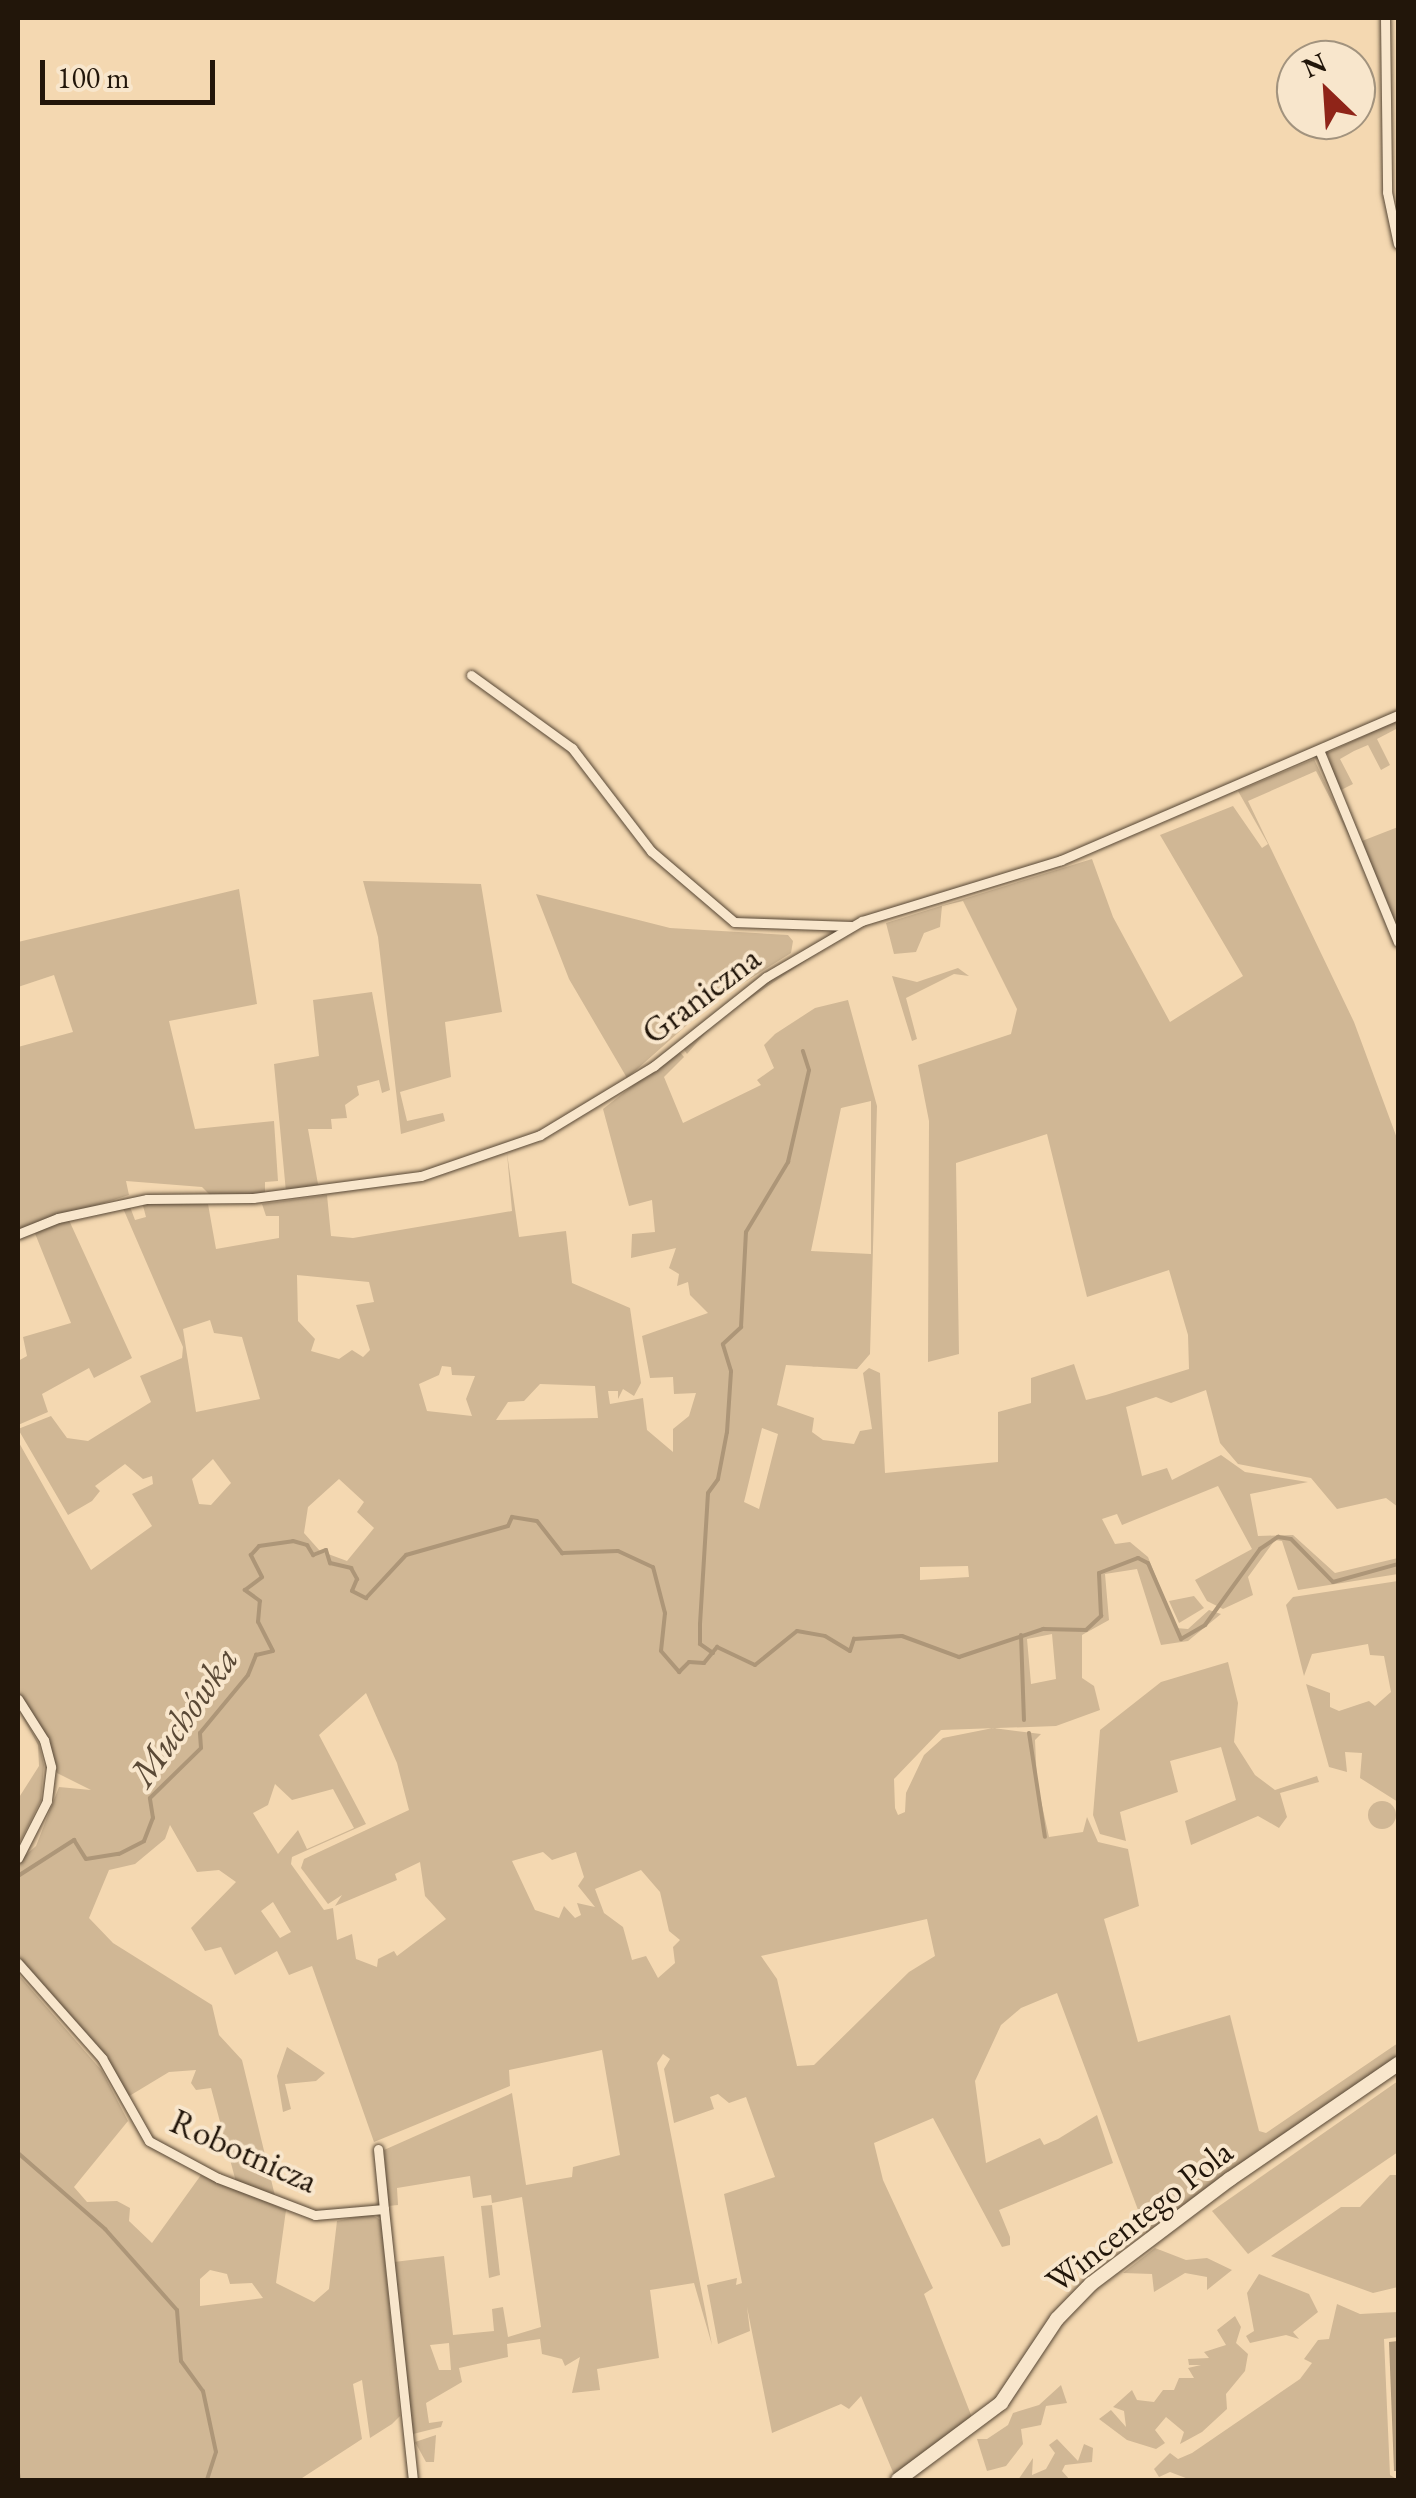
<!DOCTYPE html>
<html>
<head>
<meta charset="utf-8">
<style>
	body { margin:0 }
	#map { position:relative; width:1416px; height:2498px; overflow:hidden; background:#f4d8b1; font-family:"EB Garamond",serif }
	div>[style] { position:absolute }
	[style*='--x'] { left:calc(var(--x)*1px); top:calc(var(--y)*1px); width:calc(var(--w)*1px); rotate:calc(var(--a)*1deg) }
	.green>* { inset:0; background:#d0b795 }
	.round { border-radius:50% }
	.water>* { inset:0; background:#ad9678 }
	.stream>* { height:4px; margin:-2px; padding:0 2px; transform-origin:2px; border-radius:2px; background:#ad9678 }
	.roads { filter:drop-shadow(0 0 2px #564634) drop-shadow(0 0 2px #564634) }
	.street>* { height:9px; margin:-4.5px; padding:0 4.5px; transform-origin:4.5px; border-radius:4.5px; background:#f8e6cc }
	.secondary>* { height:14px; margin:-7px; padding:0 7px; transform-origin:7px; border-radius:7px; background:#f8e6cc }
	span { translate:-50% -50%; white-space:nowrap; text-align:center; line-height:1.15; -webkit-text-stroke:8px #f8e6cc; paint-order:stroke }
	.street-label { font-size:35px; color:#22160a }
	.water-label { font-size:38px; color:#5a4936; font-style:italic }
	.frame { position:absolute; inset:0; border:20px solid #22160a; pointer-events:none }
	.north { position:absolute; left:1276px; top:40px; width:100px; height:100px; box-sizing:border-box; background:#f8e6cc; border:2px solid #a2937e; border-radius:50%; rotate:335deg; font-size:28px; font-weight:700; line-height:40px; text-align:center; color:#22160a }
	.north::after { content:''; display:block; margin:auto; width:35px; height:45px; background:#8f2418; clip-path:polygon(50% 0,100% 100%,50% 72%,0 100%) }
	.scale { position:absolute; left:40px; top:60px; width:175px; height:45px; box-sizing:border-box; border:5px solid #22160a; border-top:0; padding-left:12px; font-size:30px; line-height:35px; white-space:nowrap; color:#22160a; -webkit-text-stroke:8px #f8e6cc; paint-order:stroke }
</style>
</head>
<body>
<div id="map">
	<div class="green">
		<i style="clip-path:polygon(1398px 720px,1398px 728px,1377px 739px,1390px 765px,1381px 770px,1368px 745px,1354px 751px,1340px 759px,1353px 784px,1339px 791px,1327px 753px)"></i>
		<i style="clip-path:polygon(evenodd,1314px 759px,1352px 841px,1316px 771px,1248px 801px,1354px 1022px,1398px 1141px,1398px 1507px,1386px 1498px,1337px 1509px,1311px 1478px,1238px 1464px,1220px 1443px,1206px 1390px,1171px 1403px,1156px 1397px,1126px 1407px,1142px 1476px,1167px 1468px,1172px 1480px,1221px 1455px,1245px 1472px,1308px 1482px,1250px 1494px,1258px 1536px,1293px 1535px,1335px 1573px,1398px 1558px,1398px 1574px,1298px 1590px,1282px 1541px,1275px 1540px,1248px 1577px,1253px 1595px,1223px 1609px,1207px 1601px,1195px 1580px,1252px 1549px,1218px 1486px,1122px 1525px,1117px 1514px,1102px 1519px,1115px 1544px,1130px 1542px,1148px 1557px,1176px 1628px,1188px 1629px,1209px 1610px,1221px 1614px,1188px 1641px,1161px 1645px,1137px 1569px,1105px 1574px,1109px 1620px,1082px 1635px,1082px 1678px,1094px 1686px,1100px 1710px,1056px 1726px,941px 1730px,894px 1779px,895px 1808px,898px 1815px,905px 1812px,906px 1793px,924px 1755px,943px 1738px,993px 1728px,1041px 1734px,1035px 1740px,1037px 1783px,1049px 1837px,1083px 1832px,1087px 1817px,1098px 1842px,1128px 1849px,1139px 1906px,1104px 1919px,1138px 2042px,1230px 2015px,1259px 2131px,1266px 2133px,1398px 2043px,1398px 2058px,1147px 2234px,1057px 1993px,1021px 2008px,1001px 2025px,975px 2081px,986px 2163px,1040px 2138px,1044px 2145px,1058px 2139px,1097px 2115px,1113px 2163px,999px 2210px,1010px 2237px,1010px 2245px,1002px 2247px,933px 2118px,874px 2143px,883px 2180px,933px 2288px,924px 2294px,973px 2420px,895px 2477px,861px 2396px,849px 2409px,841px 2404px,772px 2433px,747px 2307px,750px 2331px,718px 2344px,707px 2285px,737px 2278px,736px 2285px,742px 2283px,724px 2194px,775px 2177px,746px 2097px,729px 2103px,718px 2094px,710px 2097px,714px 2109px,674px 2123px,664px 2069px,670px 2059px,663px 2054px,657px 2063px,712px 2345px,694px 2283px,650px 2290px,659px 2358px,597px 2369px,600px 2390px,572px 2393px,580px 2357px,565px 2366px,562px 2359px,542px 2354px,540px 2339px,507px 2344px,508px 2357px,459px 2368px,462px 2382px,426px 2403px,429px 2423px,443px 2421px,441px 2427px,413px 2434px,394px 2262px,444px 2256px,453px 2335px,494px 2331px,492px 2309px,503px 2307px,508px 2337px,541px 2327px,522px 2197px,492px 2203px,491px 2195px,473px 2198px,470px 2176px,397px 2188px,398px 2205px,388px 2206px,384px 2150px,512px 2093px,526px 2185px,572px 2177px,573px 2167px,620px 2155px,602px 2050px,509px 2070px,510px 2086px,374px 2142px,312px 1966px,289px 1975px,277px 1951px,235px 1975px,221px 1947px,205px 1951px,191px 1928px,236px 1882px,219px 1870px,197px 1872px,170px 1825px,165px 1839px,135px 1864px,109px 1870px,89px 1918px,113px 1943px,212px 2005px,219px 2035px,242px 2060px,276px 2200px,236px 2182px,211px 2088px,196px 2090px,191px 2083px,196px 2070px,169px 2072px,126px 2098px,102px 2057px,18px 1962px,18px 1862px,36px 1846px,59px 1787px,91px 1790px,57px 1773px,18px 1695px,18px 1441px,91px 1570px,152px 1526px,132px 1494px,153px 1484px,152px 1476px,143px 1479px,125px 1464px,95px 1486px,100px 1491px,92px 1501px,68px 1515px,18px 1429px,51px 1416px,67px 1438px,88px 1441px,151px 1402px,140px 1376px,182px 1358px,183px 1347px,122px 1206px,129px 1204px,135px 1220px,146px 1217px,142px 1202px,208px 1204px,216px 1249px,279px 1238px,279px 1216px,266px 1216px,262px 1204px,327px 1195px,331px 1236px,353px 1238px,512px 1211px,507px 1153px,519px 1237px,566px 1231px,572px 1283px,630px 1308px,641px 1383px,634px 1396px,623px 1389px,618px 1399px,618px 1391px,608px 1391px,610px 1404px,643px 1398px,647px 1430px,673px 1452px,673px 1429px,689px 1416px,696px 1393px,674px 1394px,673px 1377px,650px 1378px,642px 1336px,708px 1313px,690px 1295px,688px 1282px,677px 1286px,679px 1274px,669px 1268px,676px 1248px,631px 1258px,632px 1234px,655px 1232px,652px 1200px,629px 1206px,603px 1109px,678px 1050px,684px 1057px,664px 1077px,683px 1123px,761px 1085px,757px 1080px,774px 1068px,764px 1045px,775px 1034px,815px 1008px,848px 1000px,877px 1106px,870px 1354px,857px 1369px,786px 1365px,777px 1405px,814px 1418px,812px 1432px,823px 1440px,854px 1444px,860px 1431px,872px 1429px,863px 1373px,869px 1368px,880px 1373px,885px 1473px,998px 1462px,998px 1412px,1031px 1403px,1031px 1378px,1074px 1364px,1086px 1400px,1106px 1395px,1189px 1369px,1188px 1335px,1169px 1270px,1087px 1297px,1047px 1134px,956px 1163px,959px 1354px,928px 1362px,929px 1121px,918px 1065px,1011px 1034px,1017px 1009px,963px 901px,942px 906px,940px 927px,924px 933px,916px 952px,894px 954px,886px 923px,1092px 859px,1113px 917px,1170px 1022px,1243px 976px,1160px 835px,1233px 806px,1262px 848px,1268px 844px,1238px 791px,1314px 759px,871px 1101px,871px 1254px,811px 1251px,841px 1108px,871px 1101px,1314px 759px,297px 1275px,369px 1282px,374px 1302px,356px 1305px,370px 1350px,363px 1357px,352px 1350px,339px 1359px,311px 1351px,315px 1339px,298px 1321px,297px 1275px,1314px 759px,210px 1320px,214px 1333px,242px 1337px,260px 1399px,196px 1412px,183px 1329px,210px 1320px,1314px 759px,442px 1366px,451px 1367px,452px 1375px,475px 1376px,466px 1399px,472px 1416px,427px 1411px,419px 1384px,439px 1375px,442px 1366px,1314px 759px,540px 1384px,595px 1386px,598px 1418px,496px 1420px,508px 1402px,524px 1401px,540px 1384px,1314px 759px,762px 1428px,778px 1434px,759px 1509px,744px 1502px,762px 1428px,1314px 759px,213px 1459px,231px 1483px,211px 1505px,199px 1504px,192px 1479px,213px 1459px,1314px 759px,339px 1479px,364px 1502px,357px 1512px,374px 1528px,347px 1561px,320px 1551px,304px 1533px,308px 1507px,339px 1479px,1314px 759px,968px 1566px,969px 1577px,920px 1580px,920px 1567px,968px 1566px,1314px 759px,1052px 1634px,1056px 1679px,1031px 1684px,1027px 1639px,1052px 1634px,1314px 759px,366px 1693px,397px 1763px,409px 1810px,304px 1859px,301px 1868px,328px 1904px,342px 1895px,335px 1906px,397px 1880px,395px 1874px,420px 1862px,425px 1896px,446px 1919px,397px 1956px,394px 1951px,378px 1959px,377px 1967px,356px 1959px,352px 1934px,337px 1940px,333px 1908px,324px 1910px,291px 1864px,292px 1857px,366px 1824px,319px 1735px,366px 1693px,1314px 759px,275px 1784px,292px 1800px,333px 1789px,354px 1828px,307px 1849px,298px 1830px,278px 1854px,253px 1813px,268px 1805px,275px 1784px,1314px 759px,543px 1852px,552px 1860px,576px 1852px,584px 1877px,578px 1886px,595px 1907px,577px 1903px,581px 1915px,575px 1918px,564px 1906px,559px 1918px,535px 1910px,512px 1861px,543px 1852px,1314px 759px,641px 1870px,660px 1892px,669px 1931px,680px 1940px,673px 1947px,675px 1963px,658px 1978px,646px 1956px,632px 1960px,623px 1927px,604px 1913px,595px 1889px,641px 1870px,1314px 759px,273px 1902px,291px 1932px,280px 1938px,261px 1911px,273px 1902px,1314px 759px,927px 1919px,935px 1956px,909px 1972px,814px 2065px,797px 2066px,777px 1979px,761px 1956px,927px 1919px,1314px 759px,449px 2343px,451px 2370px,439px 2370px,430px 2345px,449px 2343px)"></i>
		<i style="clip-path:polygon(1398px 827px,1398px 940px,1362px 841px)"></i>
		<i style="clip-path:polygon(363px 881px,481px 884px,502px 1012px,445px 1022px,451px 1077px,400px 1092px,407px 1121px,443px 1113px,445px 1121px,401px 1134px,378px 937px)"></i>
		<i style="clip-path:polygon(239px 889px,257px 1004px,169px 1021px,195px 1129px,274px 1121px,278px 1181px,265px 1182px,265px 1196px,210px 1195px,202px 1187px,126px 1181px,129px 1195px,18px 1230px,18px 1047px,73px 1032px,54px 975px,18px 987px,18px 942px)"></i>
		<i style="clip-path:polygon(536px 894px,670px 928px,788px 935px,793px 941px,791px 953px,713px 1002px,627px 1078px,569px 979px)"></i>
		<i style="clip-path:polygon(830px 944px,714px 1023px,687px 1054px,683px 1048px,752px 989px)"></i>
		<i style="clip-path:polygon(958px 968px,969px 976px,954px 974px,906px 998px,917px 1039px,912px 1041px,892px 976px,917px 982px)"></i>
		<i style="clip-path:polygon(372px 992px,390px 1090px,382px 1093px,379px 1080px,357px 1086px,359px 1095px,345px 1105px,347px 1118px,331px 1119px,332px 1129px,308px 1129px,318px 1184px,330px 1187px,286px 1192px,274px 1064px,319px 1056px,313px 1000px)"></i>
		<i style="clip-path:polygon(68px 1218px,132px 1358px,94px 1378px,89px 1368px,42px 1394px,48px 1412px,18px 1425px,18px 1361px,27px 1356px,23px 1337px,71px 1323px,34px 1231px)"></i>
		<i style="clip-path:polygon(1398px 1581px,1398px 1802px,1360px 1778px,1362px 1753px,1345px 1752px,1347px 1772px,1329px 1767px,1306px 1684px,1330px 1693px,1330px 1707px,1339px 1711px,1369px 1701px,1375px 1706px,1391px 1692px,1384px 1656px,1370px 1655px,1368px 1644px,1312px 1654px,1304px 1676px,1286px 1605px,1293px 1597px)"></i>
		<i style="clip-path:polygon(1194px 1596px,1204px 1608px,1179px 1623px,1169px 1601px)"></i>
		<i style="clip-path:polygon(1228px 1662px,1238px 1703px,1234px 1742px,1255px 1775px,1275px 1790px,1317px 1776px,1319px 1782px,1280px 1793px,1287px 1817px,1279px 1828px,1258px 1816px,1191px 1845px,1185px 1821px,1236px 1800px,1221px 1747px,1170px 1761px,1178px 1792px,1120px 1812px,1126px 1841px,1100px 1834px,1093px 1815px,1100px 1730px,1161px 1682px)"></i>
		<i style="clip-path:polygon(18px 1708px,39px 1744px,44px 1765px,41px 1800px,18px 1846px,18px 1799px,39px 1766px,38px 1745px)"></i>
		<i class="round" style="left:1368px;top:1801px;width:28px;height:28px"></i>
		<i style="clip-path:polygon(evenodd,18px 1974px,102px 2071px,128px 2121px,74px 2187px,87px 2202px,117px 2201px,130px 2208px,129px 2221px,152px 2243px,201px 2175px,286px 2210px,276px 2283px,314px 2302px,329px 2289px,337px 2221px,370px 2214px,381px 2220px,400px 2416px,392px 2424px,370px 2438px,362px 2380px,353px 2384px,362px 2439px,299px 2480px,18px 2480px,18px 1974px,210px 2270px,227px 2274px,230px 2284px,252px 2283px,263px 2298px,200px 2306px,200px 2279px,210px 2270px)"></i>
		<i style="clip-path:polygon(287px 2047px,325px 2073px,316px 2081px,285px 2084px,291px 2109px,283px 2112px,277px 2076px)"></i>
		<i style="clip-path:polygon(1398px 2081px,1398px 2152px,1248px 2254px,1212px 2211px)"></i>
		<i style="clip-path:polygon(1390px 2175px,1398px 2175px,1398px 2287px,1373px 2293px,1271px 2256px,1341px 2207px,1360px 2207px)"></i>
		<i style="clip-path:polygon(492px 2205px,500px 2275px,489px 2278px,481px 2206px)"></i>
		<i style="clip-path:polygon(1155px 2248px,1186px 2260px,1207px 2258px,1232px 2270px,1207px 2290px,1207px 2277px,1185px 2273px,1154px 2292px,1152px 2274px,1123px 2273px)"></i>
		<i style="clip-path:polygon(1259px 2274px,1309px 2294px,1318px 2312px,1293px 2332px,1299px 2339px,1286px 2335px,1250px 2343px,1246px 2336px,1254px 2331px,1247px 2293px)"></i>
		<i style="clip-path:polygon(1337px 2304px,1360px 2314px,1398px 2312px,1398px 2337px,1384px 2339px,1390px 2475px,1398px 2480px,1191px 2480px,1170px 2472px,1159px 2477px,1154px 2469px,1170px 2453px,1178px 2459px,1192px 2453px,1300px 2379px,1312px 2363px,1304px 2359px,1318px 2340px,1329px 2339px)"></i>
		<i style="clip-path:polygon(1235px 2316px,1241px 2327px,1236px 2343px,1248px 2354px,1245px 2371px,1226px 2394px,1227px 2409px,1202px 2432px,1180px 2444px,1184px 2432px,1166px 2417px,1155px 2430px,1165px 2443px,1156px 2449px,1127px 2440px,1099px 2419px,1111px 2410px,1126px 2427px,1124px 2411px,1113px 2407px,1132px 2390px,1137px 2400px,1154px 2402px,1163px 2390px,1174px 2390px,1179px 2378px,1194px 2378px,1188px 2368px,1201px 2365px,1189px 2365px,1188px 2359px,1209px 2358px,1204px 2352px,1226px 2345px,1217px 2330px)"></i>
		<i style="clip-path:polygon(1061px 2385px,1067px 2403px,1046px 2406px,1041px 2425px,1021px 2429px,1023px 2444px,1006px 2466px,987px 2471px,977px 2439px,987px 2439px,1008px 2425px,1013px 2413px,1039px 2405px)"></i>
		<i style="clip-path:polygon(436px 2435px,434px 2462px,426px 2462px,415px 2442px)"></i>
		<i style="clip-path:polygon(1057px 2439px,1078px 2461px,1084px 2444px,1093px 2448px,1092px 2462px,1065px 2465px,1062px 2471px,1070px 2480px,1018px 2480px,1033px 2458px,1032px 2475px,1046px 2469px,1055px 2453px,1049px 2445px)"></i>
	</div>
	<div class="water">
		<i style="clip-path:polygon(1398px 2341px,1398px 2471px,1394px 2471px,1389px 2342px)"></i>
	</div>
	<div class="stream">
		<i style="--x:1021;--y:1635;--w:85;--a:88"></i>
		<i style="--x:713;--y:1653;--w:16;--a:-145"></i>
		<i style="--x:700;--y:1644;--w:20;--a:-90"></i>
		<i style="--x:700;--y:1624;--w:131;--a:-86.5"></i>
		<i style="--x:708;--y:1493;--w:17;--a:-54"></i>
		<i style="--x:718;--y:1479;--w:48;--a:-79.2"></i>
		<i style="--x:727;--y:1432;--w:61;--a:-86.2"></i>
		<i style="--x:731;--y:1371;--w:28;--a:-107"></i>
		<i style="--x:723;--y:1344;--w:25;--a:-43"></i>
		<i style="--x:741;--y:1327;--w:95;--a:-87"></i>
		<i style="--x:746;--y:1232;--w:82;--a:-59"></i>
		<i style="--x:788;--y:1162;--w:94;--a:-77.1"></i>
		<i style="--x:809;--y:1070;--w:20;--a:-108"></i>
		<i style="--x:1029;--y:1733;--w:105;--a:81.3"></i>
		<i style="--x:18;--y:1876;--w:67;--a:-32.7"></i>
		<i style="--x:74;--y:1840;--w:22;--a:58"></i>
		<i style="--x:86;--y:1859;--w:33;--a:-9"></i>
		<i style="--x:119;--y:1854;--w:28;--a:-27"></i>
		<i style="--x:144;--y:1841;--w:25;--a:-69"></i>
		<i style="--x:153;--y:1818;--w:20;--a:-99"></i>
		<i style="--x:150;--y:1798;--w:71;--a:-44.4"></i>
		<i style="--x:201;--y:1748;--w:15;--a:-94"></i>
		<i style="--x:200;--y:1733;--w:75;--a:-50.4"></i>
		<i style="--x:248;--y:1675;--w:22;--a:-68"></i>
		<i style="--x:256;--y:1655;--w:17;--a:-13"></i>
		<i style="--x:273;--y:1651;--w:33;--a:-117"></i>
		<i style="--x:258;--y:1622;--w:21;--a:-85"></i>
		<i style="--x:260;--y:1601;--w:19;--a:-144"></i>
		<i style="--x:245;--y:1590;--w:21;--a:-37"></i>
		<i style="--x:262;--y:1577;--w:25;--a:-117"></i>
		<i style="--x:251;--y:1555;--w:12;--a:-48"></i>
		<i style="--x:259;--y:1546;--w:34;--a:-8"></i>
		<i style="--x:293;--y:1541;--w:15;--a:16"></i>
		<i style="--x:307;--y:1545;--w:12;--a:59"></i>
		<i style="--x:313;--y:1555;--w:14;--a:-21"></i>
		<i style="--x:326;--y:1550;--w:14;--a:73"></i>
		<i style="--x:330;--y:1563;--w:22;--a:13"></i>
		<i style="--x:351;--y:1568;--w:13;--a:61"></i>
		<i style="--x:357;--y:1579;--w:13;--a:113"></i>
		<i style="--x:352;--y:1591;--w:16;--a:27"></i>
		<i style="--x:366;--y:1598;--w:59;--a:-47.1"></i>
		<i style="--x:406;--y:1555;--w:106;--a:-15.9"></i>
		<i style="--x:508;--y:1526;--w:10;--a:-66"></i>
		<i style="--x:512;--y:1517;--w:25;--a:9"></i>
		<i style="--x:537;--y:1521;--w:41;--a:52"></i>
		<i style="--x:562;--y:1553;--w:56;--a:-2"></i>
		<i style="--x:618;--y:1551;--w:38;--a:25"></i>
		<i style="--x:653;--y:1567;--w:48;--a:75.4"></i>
		<i style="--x:665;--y:1613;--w:38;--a:96"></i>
		<i style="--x:661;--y:1651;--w:28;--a:49"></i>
		<i style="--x:679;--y:1672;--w:14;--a:-45"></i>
		<i style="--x:689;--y:1662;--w:15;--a:4"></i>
		<i style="--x:704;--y:1663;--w:21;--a:-51"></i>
		<i style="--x:717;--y:1647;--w:42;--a:25.3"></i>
		<i style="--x:755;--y:1665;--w:54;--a:-39"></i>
		<i style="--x:797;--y:1631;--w:28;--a:10"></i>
		<i style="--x:825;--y:1636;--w:29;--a:31"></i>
		<i style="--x:850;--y:1651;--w:13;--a:-72"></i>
		<i style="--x:854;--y:1639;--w:48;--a:-3.6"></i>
		<i style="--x:902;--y:1636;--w:61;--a:20.2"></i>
		<i style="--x:959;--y:1657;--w:89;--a:-18.4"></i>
		<i style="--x:1043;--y:1629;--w:43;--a:1.3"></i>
		<i style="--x:1086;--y:1630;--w:21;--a:-43"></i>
		<i style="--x:1101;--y:1616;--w:43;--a:-92.7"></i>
		<i style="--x:1099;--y:1573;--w:42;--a:-21"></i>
		<i style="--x:1138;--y:1558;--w:11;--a:27"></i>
		<i style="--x:1148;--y:1563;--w:83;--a:66.5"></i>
		<i style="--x:1181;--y:1639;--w:28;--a:-30"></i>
		<i style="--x:1205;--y:1625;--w:94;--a:-54.1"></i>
		<i style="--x:1260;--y:1549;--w:22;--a:-34"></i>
		<i style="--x:1278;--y:1537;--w:13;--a:9"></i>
		<i style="--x:1291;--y:1539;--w:60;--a:45.7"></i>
		<i style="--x:1333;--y:1582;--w:67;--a:-15.5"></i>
		<i style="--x:18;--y:2153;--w:116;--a:41.1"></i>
		<i style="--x:105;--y:2229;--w:108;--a:48.4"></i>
		<i style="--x:177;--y:2310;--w:51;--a:85.5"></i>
		<i style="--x:181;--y:2361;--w:37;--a:54"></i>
		<i style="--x:203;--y:2391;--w:62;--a:78"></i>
		<i style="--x:216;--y:2452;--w:29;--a:108"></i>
		<i style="--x:18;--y:2473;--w:7;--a:82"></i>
	</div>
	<div class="roads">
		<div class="street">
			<i style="--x:1385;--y:18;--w:174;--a:89.3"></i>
			<i style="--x:1387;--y:192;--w:53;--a:78.1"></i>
			<i style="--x:471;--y:675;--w:125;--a:35.9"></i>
			<i style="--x:572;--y:748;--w:130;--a:52.5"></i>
			<i style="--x:651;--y:851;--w:109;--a:40.5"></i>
			<i style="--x:734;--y:922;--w:117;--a:2"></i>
			<i style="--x:1320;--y:752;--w:205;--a:67.7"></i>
			<i style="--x:18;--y:1234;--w:43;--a:-21.8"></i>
			<i style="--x:58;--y:1218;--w:91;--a:-12.1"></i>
			<i style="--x:147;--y:1199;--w:106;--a:-0.5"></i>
			<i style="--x:253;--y:1198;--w:169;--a:-7.5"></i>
			<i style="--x:421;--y:1176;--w:126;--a:-19"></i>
			<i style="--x:540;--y:1135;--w:133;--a:-31.2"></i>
			<i style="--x:654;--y:1066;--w:143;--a:-38.5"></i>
			<i style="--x:766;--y:977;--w:111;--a:-30.3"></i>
			<i style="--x:862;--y:921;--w:208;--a:-17"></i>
			<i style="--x:1061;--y:860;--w:367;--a:-23.3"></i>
			<i style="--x:18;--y:1699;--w:49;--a:57.6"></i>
			<i style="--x:44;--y:1740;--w:28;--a:75"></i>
			<i style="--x:51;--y:1767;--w:34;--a:97"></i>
			<i style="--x:47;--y:1801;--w:64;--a:117"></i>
			<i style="--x:18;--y:1963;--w:127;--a:48.5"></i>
			<i style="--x:102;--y:2058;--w:95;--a:60.5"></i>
			<i style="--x:149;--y:2141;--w:78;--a:28.2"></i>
			<i style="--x:218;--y:2178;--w:104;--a:20.9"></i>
			<i style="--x:315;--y:2215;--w:69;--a:-5"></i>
			<i style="--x:384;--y:2209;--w:273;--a:83.9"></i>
			<i style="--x:378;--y:2149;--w:60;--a:84.3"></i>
		</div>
		<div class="secondary">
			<i style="--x:898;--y:2480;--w:129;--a:-36.8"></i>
			<i style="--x:1001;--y:2403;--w:101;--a:-56.3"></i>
			<i style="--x:1057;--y:2319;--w:49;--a:-45.8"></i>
			<i style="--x:1091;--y:2284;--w:174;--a:-37.1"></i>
			<i style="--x:1230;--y:2179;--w:204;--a:-34.4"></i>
		</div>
	</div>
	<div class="street-label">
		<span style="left:701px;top:995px;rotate:-37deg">Graniczna</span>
		<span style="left:244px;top:2151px;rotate:24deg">Robotnicza</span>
		<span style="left:1139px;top:2216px;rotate:-38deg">Wincentego Pola</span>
	</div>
	<div class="water-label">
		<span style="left:183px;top:1716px;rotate:-55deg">Muchówka</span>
	</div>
	<div class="frame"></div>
	<div class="north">N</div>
	<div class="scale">100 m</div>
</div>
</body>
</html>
